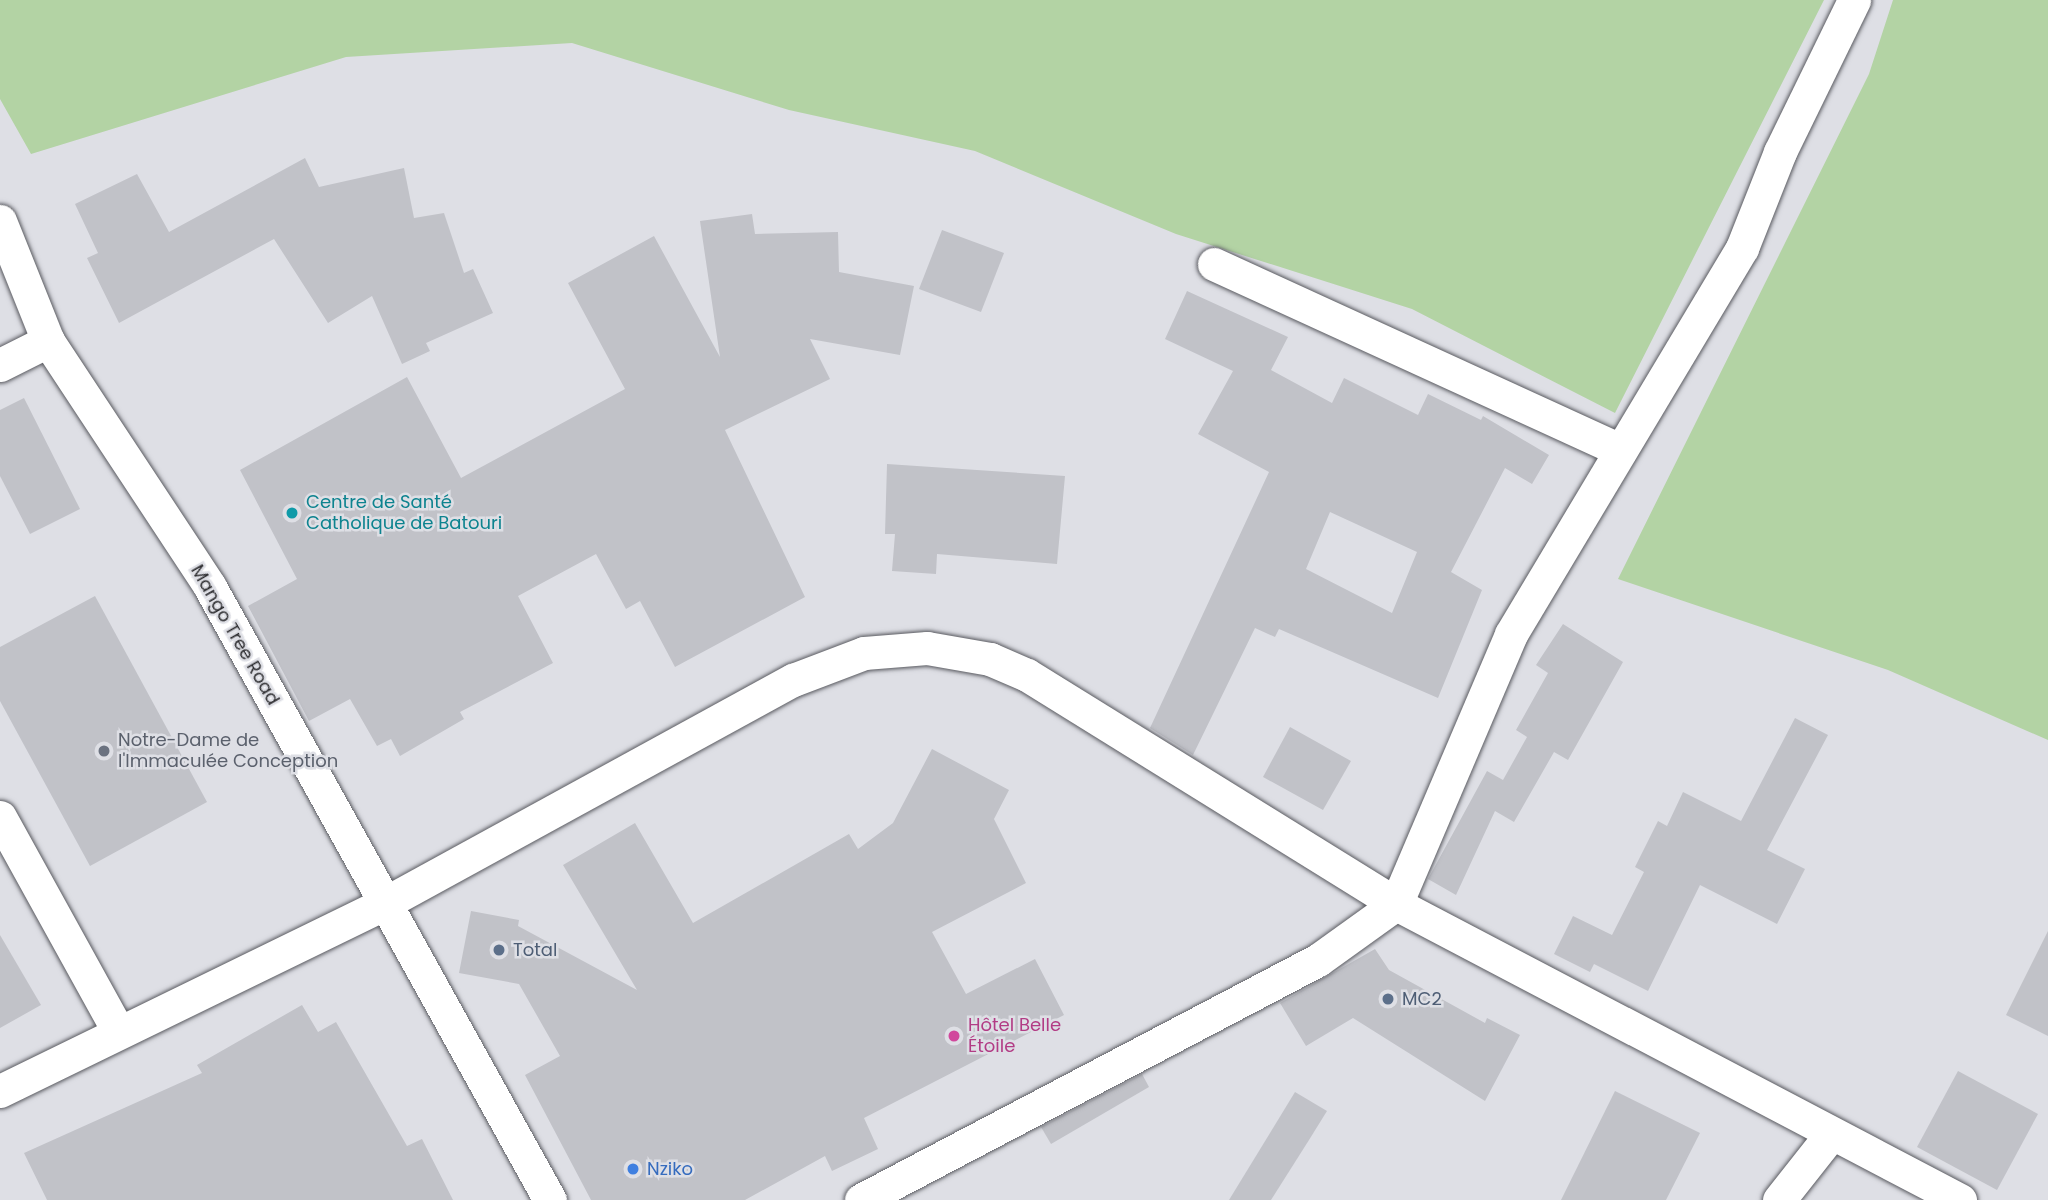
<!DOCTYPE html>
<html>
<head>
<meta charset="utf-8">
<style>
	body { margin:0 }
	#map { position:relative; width:2048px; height:1200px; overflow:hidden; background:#dedfe5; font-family:Poppins,sans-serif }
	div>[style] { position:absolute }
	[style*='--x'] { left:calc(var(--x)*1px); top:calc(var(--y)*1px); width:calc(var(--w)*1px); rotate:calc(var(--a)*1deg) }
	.green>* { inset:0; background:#b3d3a4 }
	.building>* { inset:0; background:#c1c2c8 }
	.roads { filter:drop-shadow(0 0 2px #595a60) drop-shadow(0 0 2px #595a60) }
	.minor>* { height:33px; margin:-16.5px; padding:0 16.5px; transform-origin:16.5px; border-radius:16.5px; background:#fff }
	.dots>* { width:19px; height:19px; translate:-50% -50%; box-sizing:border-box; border:4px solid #dedfe5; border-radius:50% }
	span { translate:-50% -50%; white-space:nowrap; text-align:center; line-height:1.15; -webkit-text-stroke:5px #dedfe5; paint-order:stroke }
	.culture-label { font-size:18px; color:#0d838f }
	.left { translate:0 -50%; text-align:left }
	.street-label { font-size:18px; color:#2c2c2f }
	.worship-label { font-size:18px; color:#5b616d }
	.service-label { font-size:18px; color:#4e5e75 }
	.hotel-label { font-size:18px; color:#b23c85 }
	.shop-label { font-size:18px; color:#366cbe }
</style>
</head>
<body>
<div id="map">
	<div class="green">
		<i style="clip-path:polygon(0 0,1824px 0,1615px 413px,1412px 309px,1176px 234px,975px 151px,789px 110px,572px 43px,346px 57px,31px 154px,0 99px)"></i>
		<i style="clip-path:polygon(1893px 0,2048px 0,2048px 740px,1888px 670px,1618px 579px,1869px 74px)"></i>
	</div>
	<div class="building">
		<i style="clip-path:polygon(305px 158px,319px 187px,404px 168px,414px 218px,444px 213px,464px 273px,473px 269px,493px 313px,426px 343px,430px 351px,402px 364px,372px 296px,328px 323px,274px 239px,119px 323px,87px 258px,98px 253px,75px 204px,137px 174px,169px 232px)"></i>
		<i style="clip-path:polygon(752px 214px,755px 234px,838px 232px,839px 272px,914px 286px,900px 355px,810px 339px,830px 379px,725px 430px,805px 597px,675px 667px,640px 601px,626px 609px,596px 554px,518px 596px,553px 663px,460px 712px,464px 719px,400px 756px,391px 739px,377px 746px,350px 699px,309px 721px,248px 606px,297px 579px,240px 470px,407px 377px,461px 478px,625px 389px,568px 283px,654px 236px,720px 357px,700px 221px)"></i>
		<i style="clip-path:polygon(942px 230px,1004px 253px,981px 312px,919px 289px)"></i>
		<i style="clip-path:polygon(evenodd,1187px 291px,1288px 337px,1271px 370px,1332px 403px,1344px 378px,1418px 415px,1428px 394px,1481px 420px,1483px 416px,1549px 455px,1532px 484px,1505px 468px,1451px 572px,1482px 590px,1438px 698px,1279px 629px,1275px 637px,1255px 628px,1193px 755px,1150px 728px,1269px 472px,1198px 434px,1233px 371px,1165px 339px,1187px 291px,1330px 512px,1417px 552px,1392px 613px,1306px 569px,1330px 512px)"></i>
		<i style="clip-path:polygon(24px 398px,80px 509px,30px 534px,0 476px,0 410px)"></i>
		<i style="clip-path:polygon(887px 464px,1065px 476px,1057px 564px,937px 554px,936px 574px,892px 571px,895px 534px,885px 534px)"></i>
		<i style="clip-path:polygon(95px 596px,207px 802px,90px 866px,0 701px,0 647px)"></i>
		<i style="clip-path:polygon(1563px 624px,1623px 662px,1568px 760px,1554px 752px,1514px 822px,1495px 811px,1456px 895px,1428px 879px,1487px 771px,1503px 780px,1527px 737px,1516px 730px,1548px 673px,1536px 665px)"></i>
		<i style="clip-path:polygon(1795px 718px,1828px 735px,1767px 850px,1805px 869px,1777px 924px,1700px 885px,1648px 991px,1594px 964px,1590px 972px,1554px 954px,1573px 916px,1612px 935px,1644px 872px,1635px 867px,1658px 821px,1667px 826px,1683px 792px,1741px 821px)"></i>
		<i style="clip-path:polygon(1290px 727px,1351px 761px,1323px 810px,1263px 777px)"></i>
		<i style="clip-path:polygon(932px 749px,1009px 790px,994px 819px,1026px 883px,932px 932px,966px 994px,1035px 959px,1064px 1015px,864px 1118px,878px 1149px,832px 1171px,825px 1156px,745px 1200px,591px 1200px,525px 1075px,560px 1056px,519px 984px,459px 973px,471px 911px,519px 920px,518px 926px,637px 990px,563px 865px,635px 823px,693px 923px,849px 834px,858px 849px,893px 823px)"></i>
		<i style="clip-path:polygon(2048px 931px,2048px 1036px,2006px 1015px)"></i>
		<i style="clip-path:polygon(0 935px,41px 1005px,0 1028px)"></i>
		<i style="clip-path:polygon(1375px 949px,1389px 970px,1485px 1023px,1487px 1018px,1520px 1035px,1485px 1101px,1353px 1018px,1306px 1046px,1280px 1003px)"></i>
		<i style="clip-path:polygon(302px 1005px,318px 1032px,336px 1022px,407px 1146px,422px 1139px,453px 1200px,47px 1200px,24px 1153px,202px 1073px,197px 1065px)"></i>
		<i style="clip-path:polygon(1958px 1071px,2038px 1114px,1997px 1190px,1917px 1147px)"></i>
		<i style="clip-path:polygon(1142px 1074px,1149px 1087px,1051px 1144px,1041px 1127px)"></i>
		<i style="clip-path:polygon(1615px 1091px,1700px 1133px,1666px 1200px,1561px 1200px)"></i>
		<i style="clip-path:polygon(1295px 1092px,1327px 1111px,1309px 1140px,1271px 1200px,1229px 1200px)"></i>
	</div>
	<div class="roads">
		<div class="minor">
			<i style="--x:0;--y:221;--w:129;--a:68.2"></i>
			<i style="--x:48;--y:341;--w:295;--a:56.6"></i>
			<i style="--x:210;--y:587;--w:701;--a:60.99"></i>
			<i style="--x:1214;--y:264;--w:447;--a:24.6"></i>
			<i style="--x:0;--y:365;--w:54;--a:-26.6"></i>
			<i style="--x:0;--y:817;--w:242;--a:61.1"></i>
			<i style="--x:0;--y:1091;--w:431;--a:-26"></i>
			<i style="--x:387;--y:902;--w:463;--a:-28.7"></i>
			<i style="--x:793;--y:680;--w:76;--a:-20.8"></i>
			<i style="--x:864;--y:653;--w:63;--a:-4.5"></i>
			<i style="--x:927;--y:648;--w:64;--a:9.9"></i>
			<i style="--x:990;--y:659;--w:40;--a:23.4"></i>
			<i style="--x:1027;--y:675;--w:434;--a:31.8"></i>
			<i style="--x:1396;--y:904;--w:637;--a:27.69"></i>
			<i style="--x:861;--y:1200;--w:516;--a:-27.71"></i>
			<i style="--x:1318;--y:960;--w:96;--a:-35.7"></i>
			<i style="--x:1396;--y:904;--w:293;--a:-66.9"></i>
			<i style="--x:1511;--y:634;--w:450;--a:-59.1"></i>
			<i style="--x:1742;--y:248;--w:103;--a:-68.4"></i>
			<i style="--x:1780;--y:152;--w:169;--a:-64"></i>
			<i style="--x:1779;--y:1200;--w:85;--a:-51.7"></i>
		</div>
	</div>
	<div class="dots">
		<i style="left:292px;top:513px;background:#0f9aa8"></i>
		<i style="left:104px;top:751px;background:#6b7280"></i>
		<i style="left:499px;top:950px;background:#5c6f8a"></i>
		<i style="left:1388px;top:999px;background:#5c6f8a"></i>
		<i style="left:954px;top:1036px;background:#d1479c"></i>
		<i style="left:633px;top:1169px;background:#3f7fe0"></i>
	</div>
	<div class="culture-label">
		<span class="left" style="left:306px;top:513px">Centre de Santé<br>Catholique de Batouri</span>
	</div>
	<div class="street-label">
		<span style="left:235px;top:635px;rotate:60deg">Mango Tree Road</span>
	</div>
	<div class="worship-label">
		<span class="left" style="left:118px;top:751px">Notre-Dame de<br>l'Immaculée Conception</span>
	</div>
	<div class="service-label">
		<span class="left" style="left:513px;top:950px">Total</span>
		<span class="left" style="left:1402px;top:999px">MC2</span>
	</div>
	<div class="hotel-label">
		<span class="left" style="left:968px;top:1036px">Hôtel Belle<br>Étoile</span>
	</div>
	<div class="shop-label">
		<span class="left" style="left:647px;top:1169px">Nziko</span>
	</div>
</div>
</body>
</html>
